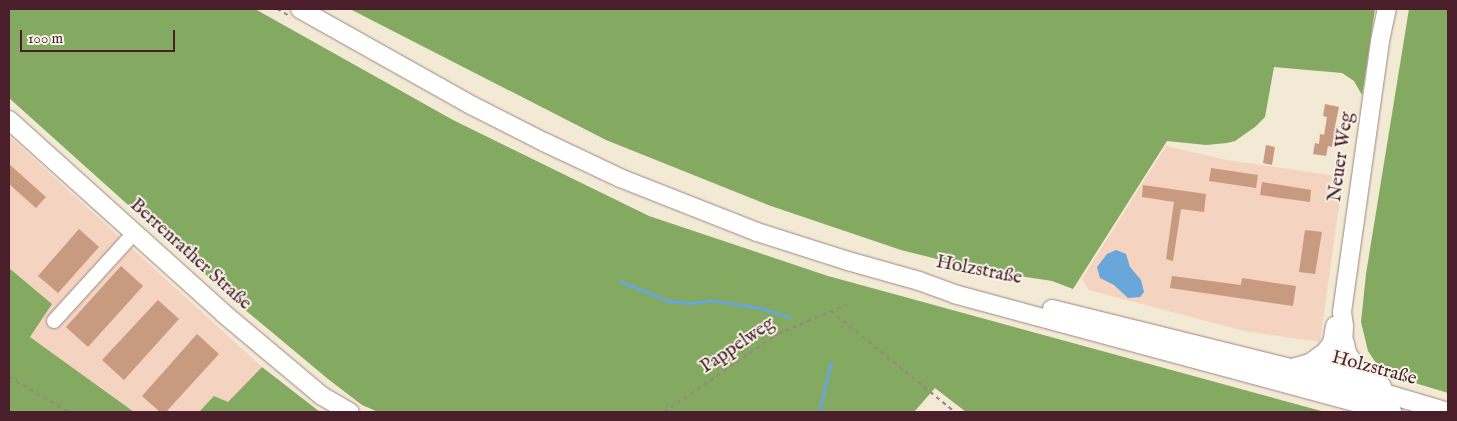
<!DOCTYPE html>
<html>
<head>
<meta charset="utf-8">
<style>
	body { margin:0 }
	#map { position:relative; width:1457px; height:421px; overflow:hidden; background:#f3ead5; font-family:"IM FELL English",serif }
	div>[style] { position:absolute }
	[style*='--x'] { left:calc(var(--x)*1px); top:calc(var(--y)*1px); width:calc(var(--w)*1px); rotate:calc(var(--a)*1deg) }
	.built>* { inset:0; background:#f4d3c0 }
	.forest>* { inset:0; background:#83aa60 }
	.water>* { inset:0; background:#69a6da }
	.stream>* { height:3px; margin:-1.5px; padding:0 1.5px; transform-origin:1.5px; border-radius:1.5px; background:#69a6da }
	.building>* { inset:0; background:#c89a80 }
	.path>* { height:2px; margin-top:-1px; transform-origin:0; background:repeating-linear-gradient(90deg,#9e8480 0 4px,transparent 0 8px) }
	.roads { filter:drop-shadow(0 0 1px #9e8480) drop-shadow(0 0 1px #9e8480) }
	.minor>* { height:14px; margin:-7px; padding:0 7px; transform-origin:7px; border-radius:7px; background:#fff }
	.major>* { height:18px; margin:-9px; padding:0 9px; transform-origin:9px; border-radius:9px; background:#fff }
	span { translate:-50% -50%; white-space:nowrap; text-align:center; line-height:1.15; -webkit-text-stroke:4px #f7f3e8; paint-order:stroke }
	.street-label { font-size:19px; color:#4a1f2b }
	.frame { position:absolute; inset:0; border:10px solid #4a1f2b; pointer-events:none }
	.scale { position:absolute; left:20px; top:30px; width:155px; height:22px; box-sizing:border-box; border:2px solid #4a1f2b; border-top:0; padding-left:6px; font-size:15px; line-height:18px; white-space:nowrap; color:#4a1f2b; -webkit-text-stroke:4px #f7f3e8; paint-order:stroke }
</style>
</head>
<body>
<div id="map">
	<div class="built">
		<i style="clip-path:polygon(9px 136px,262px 367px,228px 403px,215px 396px,199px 412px,134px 412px,30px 337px,52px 304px,9px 268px)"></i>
		<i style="clip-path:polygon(1166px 146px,1227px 160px,1343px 177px,1320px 342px,1244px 331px,1089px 290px,1082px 279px)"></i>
	</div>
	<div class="forest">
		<i style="clip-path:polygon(9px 9px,255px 9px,453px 120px,649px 216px,828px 276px,1325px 412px,966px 412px,935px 388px,914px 412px,378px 412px,362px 405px,328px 379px,244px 309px,9px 98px)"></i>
		<i style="clip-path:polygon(350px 9px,1375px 9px,1362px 95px,1354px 81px,1342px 73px,1274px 67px,1265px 117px,1255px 127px,1235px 141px,1227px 143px,1206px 145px,1167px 141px,1073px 289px,1052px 281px,981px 270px,901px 250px,771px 206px,606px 140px)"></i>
		<i style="clip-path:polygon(1409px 9px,1448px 9px,1448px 393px,1392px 376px,1378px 366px,1368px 351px,1361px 322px,1366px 274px)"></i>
		<i style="clip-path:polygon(9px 268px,52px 304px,30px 337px,134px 412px,9px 412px)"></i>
		<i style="clip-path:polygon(262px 367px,320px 412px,199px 412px,214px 396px,228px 402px)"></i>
	</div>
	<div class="water">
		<i style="clip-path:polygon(1116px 250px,1126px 254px,1130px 267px,1141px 280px,1144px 292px,1140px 297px,1128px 298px,1114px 285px,1100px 278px,1097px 267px,1107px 254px)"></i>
	</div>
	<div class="stream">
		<i style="--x:620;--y:281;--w:53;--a:22.2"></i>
		<i style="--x:669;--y:301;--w:23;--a:5"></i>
		<i style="--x:692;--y:303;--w:18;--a:-9"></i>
		<i style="--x:710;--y:300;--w:51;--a:9.1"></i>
		<i style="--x:760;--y:308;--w:31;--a:17"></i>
		<i style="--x:822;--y:412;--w:4;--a:-117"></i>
		<i style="--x:820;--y:408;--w:47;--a:-76.6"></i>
	</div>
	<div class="building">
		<i style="clip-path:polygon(1325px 104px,1339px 107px,1335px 126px,1339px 127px,1338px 137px,1334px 136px,1332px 147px,1328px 146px,1326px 156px,1313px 154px,1315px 143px,1319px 144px,1320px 134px,1324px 135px,1327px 117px,1323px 116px)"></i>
		<i style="clip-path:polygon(1266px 145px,1275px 147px,1272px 165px,1263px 163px)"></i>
		<i style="clip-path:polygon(9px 164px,46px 197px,36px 208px,9px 184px)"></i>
		<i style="clip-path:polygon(1211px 168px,1258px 175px,1256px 188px,1209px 181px)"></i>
		<i style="clip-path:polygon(1262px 182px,1311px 190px,1310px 202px,1260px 195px)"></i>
		<i style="clip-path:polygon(1143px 185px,1206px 194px,1204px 212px,1181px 209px,1173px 261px,1166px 259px,1174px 202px,1142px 197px)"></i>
		<i style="clip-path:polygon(79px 229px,99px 247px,58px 293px,38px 276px)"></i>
		<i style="clip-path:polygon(1305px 230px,1322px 232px,1315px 274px,1299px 272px)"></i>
		<i style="clip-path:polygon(121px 266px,143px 286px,88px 347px,66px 327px)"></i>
		<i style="clip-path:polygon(1172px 276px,1241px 285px,1242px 278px,1296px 286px,1293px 306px,1170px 288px)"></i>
		<i style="clip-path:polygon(158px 300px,179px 319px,124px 380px,102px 360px)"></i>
		<i style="clip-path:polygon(197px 334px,219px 354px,166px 412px,160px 412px,142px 396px)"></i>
	</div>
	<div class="path">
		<i style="--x:277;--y:9;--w:13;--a:29"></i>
		<i style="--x:831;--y:311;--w:160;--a:39.2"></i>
		<i style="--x:9;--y:377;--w:69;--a:30.3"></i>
		<i style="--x:664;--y:412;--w:138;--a:-34.4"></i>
		<i style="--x:778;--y:334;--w:74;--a:-23.1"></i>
	</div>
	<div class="roads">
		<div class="minor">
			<i style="--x:54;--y:321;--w:119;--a:-47.7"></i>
		</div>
		<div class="major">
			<i style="--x:300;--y:9;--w:198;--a:29.3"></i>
			<i style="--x:473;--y:106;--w:80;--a:26.9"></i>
			<i style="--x:544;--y:142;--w:84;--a:25.3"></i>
			<i style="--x:620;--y:178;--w:147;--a:21.5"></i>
			<i style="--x:757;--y:232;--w:96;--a:17.7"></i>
			<i style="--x:848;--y:261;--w:74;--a:15.7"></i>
			<i style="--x:919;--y:281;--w:37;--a:20"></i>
			<i style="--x:954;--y:294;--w:454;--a:15.1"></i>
			<i style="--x:9;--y:120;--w:288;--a:42"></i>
			<i style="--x:223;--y:313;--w:129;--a:40"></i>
			<i style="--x:322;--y:396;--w:32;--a:30"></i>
			<i style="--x:1052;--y:309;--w:307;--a:13.9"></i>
			<i style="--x:1350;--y:383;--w:102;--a:16.5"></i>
			<i style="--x:1345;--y:343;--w:10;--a:79"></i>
			<i style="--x:1347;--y:353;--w:20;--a:57"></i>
			<i style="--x:1358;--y:370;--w:29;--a:34"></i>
			<i style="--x:1289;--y:369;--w:22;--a:-16"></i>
			<i style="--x:1310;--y:363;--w:19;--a:-36"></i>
			<i style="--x:1325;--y:352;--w:11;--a:-52"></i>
			<i style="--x:1328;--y:389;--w:12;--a:-99"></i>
			<i style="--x:1326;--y:377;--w:52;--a:-80"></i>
			<i style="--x:1331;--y:390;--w:25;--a:-64"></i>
			<i style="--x:1342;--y:367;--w:41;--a:-87.2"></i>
			<i style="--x:1344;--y:326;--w:14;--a:-98"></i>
			<i style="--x:1342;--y:312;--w:274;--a:-82"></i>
			<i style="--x:1380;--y:41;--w:33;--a:-78"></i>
		</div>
	</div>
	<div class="street-label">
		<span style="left:1342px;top:157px;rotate:-82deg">Neuer Weg</span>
		<span style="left:190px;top:255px;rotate:42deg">Berrenrather Straße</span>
		<span style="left:979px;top:271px;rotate:11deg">Holzstraße</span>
		<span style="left:738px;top:346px;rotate:-34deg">Pappelweg</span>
		<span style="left:1374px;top:369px;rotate:15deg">Holzstraße</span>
	</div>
	<div class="frame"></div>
	<div class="scale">100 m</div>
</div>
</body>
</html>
